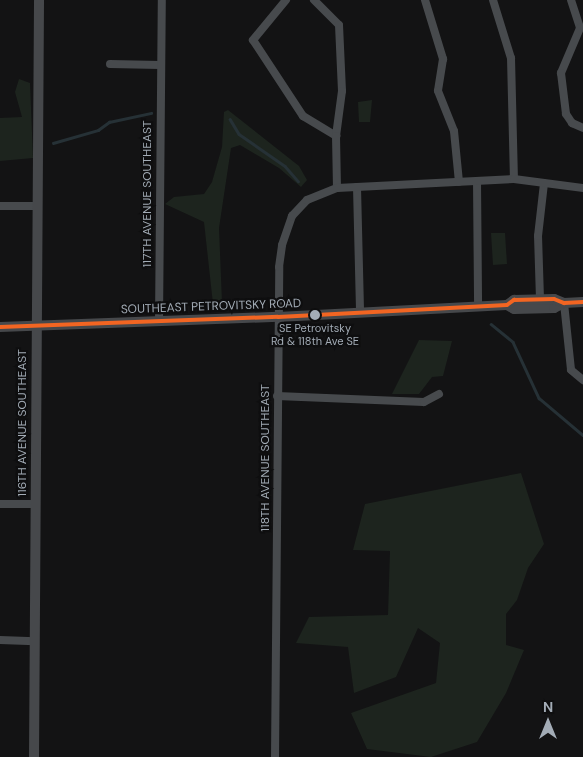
<!DOCTYPE html>
<html>
<head>
<meta charset="utf-8">
<style>
	body { margin:0 }
	#map { position:relative; width:583px; height:757px; overflow:hidden; background:#131314; font-family:"DM Sans",sans-serif }
	div>[style] { position:absolute }
	[style*='--x'] { left:calc(var(--x)*1px); top:calc(var(--y)*1px); width:calc(var(--w)*1px); rotate:calc(var(--a)*1deg) }
	.green>* { inset:0; background:#1d241e }
	.stream>* { height:2.5px; margin:-1.25px; padding:0 1.25px; transform-origin:1.25px; border-radius:1.25px; background:#263136 }
	.street>* { height:8px; margin:-4px; padding:0 4px; transform-origin:4px; border-radius:4px; background:#474a4d }
	.secondary>* { height:10px; margin:-5px; padding:0 5px; transform-origin:5px; border-radius:5px; background:#46484b }
	.bus-1>* { height:4px; margin:-2px; padding:0 2px; transform-origin:2px; border-radius:2px; background:#f26522 }
	.dots>* { width:14px; height:14px; translate:-50% -50%; box-sizing:border-box; border:2px solid #0e0e0f; border-radius:50% }
	span { translate:-50% -50%; white-space:nowrap; text-align:center; line-height:1.15; -webkit-text-stroke:4.5px #0e0e0f; paint-order:stroke }
	.bus-label { font-size:11px; color:#a3acb6 }
	.street-label { font-size:12px; color:#a3acb6 }
	.north { position:absolute; left:523px; top:697px; width:50px; height:50px; -webkit-text-stroke:4px #0e0e0f; paint-order:stroke; rotate:0deg; font-size:14px; font-weight:700; line-height:20px; text-align:center; color:#a3acb6 }
	.north::after { content:''; display:block; margin:auto; width:18px; height:22px; background:#a3acb6; clip-path:polygon(50% 0,100% 100%,50% 72%,0 100%) }
</style>
</head>
<body>
<div id="map">
	<div class="green">
		<i style="clip-path:polygon(19px 79px,30px 83px,33px 158px,0 161px,0 118px,22px 117px,15px 92px)"></i>
		<i style="clip-path:polygon(372px 100px,370px 122px,359px 122px,358px 102px)"></i>
		<i style="clip-path:polygon(228px 110px,299px 166px,307px 180px,301px 187px,279px 168px,240px 145px,231px 148px,219px 228px,222px 302px,213px 304px,204px 222px,165px 204px,174px 197px,204px 194px,212px 182px,222px 147px,224px 112px)"></i>
		<i style="clip-path:polygon(505px 233px,507px 264px,493px 265px,491px 233px)"></i>
		<i style="clip-path:polygon(419px 340px,452px 341px,443px 376px,432px 377px,419px 394px,392px 394px)"></i>
		<i style="clip-path:polygon(521px 473px,544px 544px,528px 568px,517px 600px,506px 614px,506px 645px,524px 650px,506px 693px,477px 742px,431px 757px,367px 749px,351px 713px,436px 683px,440px 643px,418px 628px,396px 677px,354px 693px,348px 647px,296px 643px,309px 617px,388px 615px,390px 551px,353px 550px,365px 504px)"></i>
	</div>
	<div class="stream">
		<i style="--x:230;--y:119;--w:17;--a:59"></i>
		<i style="--x:239;--y:134;--w:56;--a:34.8"></i>
		<i style="--x:285;--y:166;--w:20;--a:49"></i>
		<i style="--x:53;--y:143;--w:47;--a:-16.1"></i>
		<i style="--x:98;--y:130;--w:14;--a:-36"></i>
		<i style="--x:109;--y:122;--w:43;--a:-12.1"></i>
		<i style="--x:491;--y:324;--w:28;--a:39"></i>
		<i style="--x:513;--y:342;--w:62;--a:65.1"></i>
		<i style="--x:539;--y:398;--w:57;--a:40.1"></i>
	</div>
	<div class="street">
		<i style="--x:286;--y:0;--w:52;--a:129.5"></i>
		<i style="--x:253;--y:40;--w:91;--a:56.7"></i>
		<i style="--x:303;--y:116;--w:39;--a:31"></i>
		<i style="--x:314;--y:0;--w:35;--a:45"></i>
		<i style="--x:339;--y:25;--w:66;--a:87.4"></i>
		<i style="--x:342;--y:91;--w:45;--a:97.6"></i>
		<i style="--x:336;--y:136;--w:52;--a:88.9"></i>
		<i style="--x:425;--y:0;--w:62;--a:73"></i>
		<i style="--x:443;--y:59;--w:32;--a:99"></i>
		<i style="--x:438;--y:91;--w:43;--a:68.2"></i>
		<i style="--x:454;--y:131;--w:51;--a:84.4"></i>
		<i style="--x:493;--y:0;--w:61;--a:72.8"></i>
		<i style="--x:511;--y:58;--w:121;--a:88.6"></i>
		<i style="--x:571;--y:0;--w:29;--a:72"></i>
		<i style="--x:580;--y:28;--w:49;--a:112.9"></i>
		<i style="--x:561;--y:73;--w:41;--a:83"></i>
		<i style="--x:566;--y:114;--w:11;--a:56"></i>
		<i style="--x:572;--y:123;--w:12;--a:24"></i>
		<i style="--x:110;--y:64;--w:50;--a:1.1"></i>
		<i style="--x:477;--y:181;--w:126;--a:89.5"></i>
		<i style="--x:357;--y:187;--w:126;--a:88.6"></i>
		<i style="--x:0;--y:206;--w:37;--a:0"></i>
		<i style="--x:540;--y:299;--w:63;--a:-91.8"></i>
		<i style="--x:538;--y:236;--w:53;--a:-83.5"></i>
		<i style="--x:564;--y:303;--w:67;--a:84"></i>
		<i style="--x:571;--y:370;--w:16;--a:40"></i>
		<i style="--x:159;--y:322;--w:322;--a:-89.5"></i>
		<i style="--x:277;--y:396;--w:147;--a:2.3"></i>
		<i style="--x:424;--y:402;--w:17;--a:-28"></i>
		<i style="--x:0;--y:504;--w:35;--a:0"></i>
		<i style="--x:0;--y:640;--w:35;--a:2"></i>
		<i style="--x:275;--y:757;--w:490;--a:-89.5"></i>
		<i style="--x:279;--y:267;--w:22;--a:-82"></i>
		<i style="--x:282;--y:245;--w:31;--a:-71"></i>
		<i style="--x:292;--y:216;--w:22;--a:-47"></i>
		<i style="--x:307;--y:200;--w:32;--a:-22"></i>
		<i style="--x:337;--y:188;--w:177;--a:-2.9"></i>
		<i style="--x:514;--y:179;--w:70;--a:7.4"></i>
	</div>
	<div class="secondary">
		<i style="--x:507;--y:305;--w:8;--a:30"></i>
		<i style="--x:514;--y:309;--w:40;--a:-1.4"></i>
		<i style="--x:554;--y:308;--w:11;--a:-27"></i>
		<i style="--x:0;--y:327;--w:278;--a:-2.1"></i>
		<i style="--x:278;--y:317;--w:229;--a:-3"></i>
		<i style="--x:507;--y:305;--w:9;--a:-36"></i>
		<i style="--x:514;--y:300;--w:40;--a:-1.4"></i>
		<i style="--x:554;--y:299;--w:11;--a:22"></i>
		<i style="--x:564;--y:303;--w:19;--a:-3"></i>
		<i style="--x:34;--y:757;--w:757;--a:-89.62"></i>
	</div>
	<div class="bus-1">
		<i style="--x:0;--y:327;--w:278;--a:-2.1"></i>
		<i style="--x:278;--y:317;--w:229;--a:-3"></i>
		<i style="--x:507;--y:305;--w:9;--a:-36"></i>
		<i style="--x:514;--y:300;--w:40;--a:-1.4"></i>
		<i style="--x:554;--y:299;--w:11;--a:22"></i>
		<i style="--x:564;--y:303;--w:19;--a:-3"></i>
	</div>
	<div class="dots">
		<i style="left:315px;top:315px;background:#a3acb6"></i>
	</div>
	<div class="bus-label">
		<span style="left:315px;top:335px">SE Petrovitsky<br>Rd &amp; 118th Ave SE</span>
	</div>
	<div class="street-label">
		<span style="left:148px;top:194px;rotate:-90deg">117TH AVENUE SOUTHEAST</span>
		<span style="left:211px;top:307px;rotate:-2deg">SOUTHEAST PETROVITSKY ROAD</span>
		<span style="left:23px;top:423px;rotate:-90deg">116TH AVENUE SOUTHEAST</span>
		<span style="left:266px;top:458px;rotate:-90deg">118TH AVENUE SOUTHEAST</span>
	</div>
	<div class="north">N</div>
</div>
</body>
</html>
